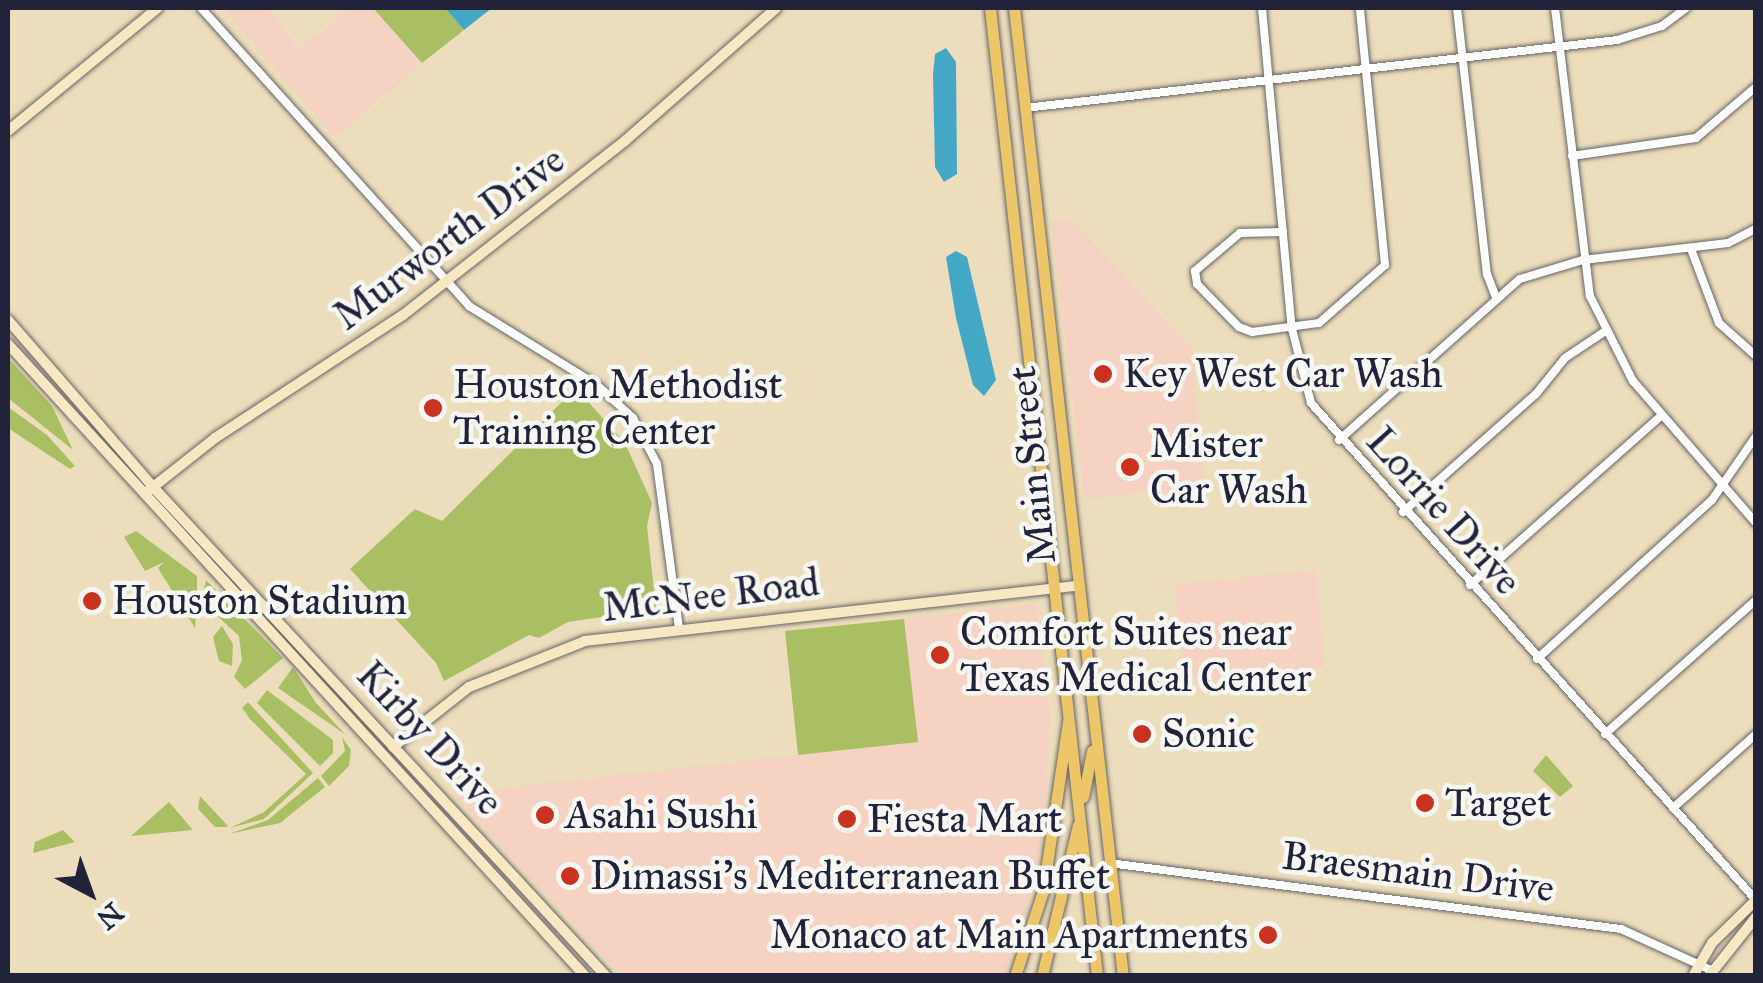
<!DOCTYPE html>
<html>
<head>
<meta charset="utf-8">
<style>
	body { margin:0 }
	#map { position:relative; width:1763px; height:983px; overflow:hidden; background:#ecdebc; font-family:"IM FELL Great Primer",serif }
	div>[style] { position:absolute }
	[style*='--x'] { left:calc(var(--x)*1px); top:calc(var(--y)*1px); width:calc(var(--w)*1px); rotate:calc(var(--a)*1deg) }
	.built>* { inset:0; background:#f5d2c2 }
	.green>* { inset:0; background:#aabf63 }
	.water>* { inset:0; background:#44a8c4 }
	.roads { filter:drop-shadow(0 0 2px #696468) drop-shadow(0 0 2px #696468) }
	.street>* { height:8px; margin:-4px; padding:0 4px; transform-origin:4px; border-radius:4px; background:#fff }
	.secondary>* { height:10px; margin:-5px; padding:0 5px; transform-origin:5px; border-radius:5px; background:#f7e8c3 }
	.primary>* { height:11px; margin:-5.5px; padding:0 5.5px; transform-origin:5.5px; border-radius:5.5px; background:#ecc669 }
	.dots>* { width:28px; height:28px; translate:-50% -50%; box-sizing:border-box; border:5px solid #f6f6f2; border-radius:50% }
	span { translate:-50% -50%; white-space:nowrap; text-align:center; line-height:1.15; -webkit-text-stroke:9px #f6f6f2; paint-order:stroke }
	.street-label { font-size:40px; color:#22223b }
	.poi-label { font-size:40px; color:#22223b }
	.left { translate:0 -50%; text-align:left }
	.right { translate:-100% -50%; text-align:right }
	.frame { position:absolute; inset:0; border:10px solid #22223b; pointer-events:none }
	.north { position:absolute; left:40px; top:843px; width:100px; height:100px; -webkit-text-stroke:8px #f6f6f2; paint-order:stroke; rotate:139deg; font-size:28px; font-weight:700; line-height:40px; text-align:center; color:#22223b }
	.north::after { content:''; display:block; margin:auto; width:35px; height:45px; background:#22223b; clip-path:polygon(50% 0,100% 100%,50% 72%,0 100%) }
</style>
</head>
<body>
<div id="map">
	<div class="built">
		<i style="clip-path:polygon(223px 8px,266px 8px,300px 48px,351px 8px,373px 8px,422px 63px,335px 137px)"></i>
		<i style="clip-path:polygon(1069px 218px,1192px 348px,1204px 488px,1084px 498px,1051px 220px)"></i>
		<i style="clip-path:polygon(1316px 570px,1325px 668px,1186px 683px,1175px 585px)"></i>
		<i style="clip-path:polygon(1036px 604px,1050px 715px,1045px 821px,1031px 894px,1005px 975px,620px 975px,453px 794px,918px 742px,904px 619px)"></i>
	</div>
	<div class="green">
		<i style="clip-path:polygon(373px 8px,445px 8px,464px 30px,422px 63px)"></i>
		<i style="clip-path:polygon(8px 358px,52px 406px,73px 450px,8px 398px)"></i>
		<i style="clip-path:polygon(570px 394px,584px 397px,625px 443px,652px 503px,647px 526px,656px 609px,568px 622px,539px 638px,529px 635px,444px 681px,436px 663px,350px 569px,415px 509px,442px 521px)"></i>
		<i style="clip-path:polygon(8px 407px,47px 435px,75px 466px,70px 469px,8px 428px)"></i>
		<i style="clip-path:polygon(136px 531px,197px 576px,197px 607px,184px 587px,196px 614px,195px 628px,158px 568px,164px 562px,145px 571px,124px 537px)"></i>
		<i style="clip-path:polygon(206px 580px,283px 658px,245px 689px,234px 677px,242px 660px,239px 636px,201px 601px)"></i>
		<i style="clip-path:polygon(904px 619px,918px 742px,798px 755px,785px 631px)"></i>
		<i style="clip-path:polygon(222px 626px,233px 644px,232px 666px,219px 661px,213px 637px)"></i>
		<i style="clip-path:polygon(293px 667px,316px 703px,346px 735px,278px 688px)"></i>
		<i style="clip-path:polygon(267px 690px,333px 740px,333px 753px,320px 766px,257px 703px)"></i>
		<i style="clip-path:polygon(248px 702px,313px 773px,264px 819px,230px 828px,264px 812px,306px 774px,250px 719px,242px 708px)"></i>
		<i style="clip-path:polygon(342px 737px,351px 750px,349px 766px,329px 786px,321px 776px,345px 751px)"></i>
		<i style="clip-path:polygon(1546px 755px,1573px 786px,1560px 797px,1533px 771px)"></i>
		<i style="clip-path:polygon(318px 778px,325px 787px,280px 823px,229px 834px,268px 820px)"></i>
		<i style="clip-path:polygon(200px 796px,228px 826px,227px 827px,215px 827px,198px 809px)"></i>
		<i style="clip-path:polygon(169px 802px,193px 830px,131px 836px)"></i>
		<i style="clip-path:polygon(63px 830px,75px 842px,33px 853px,35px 842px)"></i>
	</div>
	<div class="water">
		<i style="clip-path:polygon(445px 8px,492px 8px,464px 30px)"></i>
		<i style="clip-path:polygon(946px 48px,956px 62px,957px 174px,944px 182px,935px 167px,933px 74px,935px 54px)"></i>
		<i style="clip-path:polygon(956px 251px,967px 257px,996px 380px,984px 396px,973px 385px,956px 318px,946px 257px)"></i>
	</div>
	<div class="roads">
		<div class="street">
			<i style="--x:201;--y:8;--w:401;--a:48"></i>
			<i style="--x:469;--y:306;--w:150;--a:31.7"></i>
			<i style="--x:597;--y:385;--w:49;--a:42.5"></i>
			<i style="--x:633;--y:418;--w:52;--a:62.4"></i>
			<i style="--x:657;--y:464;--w:165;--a:82.4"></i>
			<i style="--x:1262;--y:8;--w:322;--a:84.7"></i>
			<i style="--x:1292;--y:329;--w:76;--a:75.6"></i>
			<i style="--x:1311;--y:403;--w:667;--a:48.16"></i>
			<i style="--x:1457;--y:8;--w:268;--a:83.6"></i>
			<i style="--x:1487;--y:274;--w:26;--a:69"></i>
			<i style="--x:1555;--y:8;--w:290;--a:83.1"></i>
			<i style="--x:1590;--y:296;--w:95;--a:63.2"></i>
			<i style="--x:1633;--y:381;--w:188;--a:49.1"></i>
			<i style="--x:1025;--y:108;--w:596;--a:-6.55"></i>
			<i style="--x:1617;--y:40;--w:47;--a:-17.3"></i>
			<i style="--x:1662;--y:26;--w:30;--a:-37"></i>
			<i style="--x:1572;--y:156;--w:125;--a:-8.3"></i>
			<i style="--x:1696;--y:138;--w:79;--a:-40.4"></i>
			<i style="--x:1283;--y:232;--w:43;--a:178.7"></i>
			<i style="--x:1240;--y:233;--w:59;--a:139.8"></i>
			<i style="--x:1195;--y:271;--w:13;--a:81"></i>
			<i style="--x:1197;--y:284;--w:60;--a:45.7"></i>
			<i style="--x:1239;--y:327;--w:14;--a:21"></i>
			<i style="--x:1252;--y:332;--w:68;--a:-7.7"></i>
			<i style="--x:1319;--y:323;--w:88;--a:-41.3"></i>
			<i style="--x:1385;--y:265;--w:258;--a:-95.6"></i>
			<i style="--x:1691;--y:249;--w:79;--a:69.3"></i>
			<i style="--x:1719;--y:323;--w:50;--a:41.7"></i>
			<i style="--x:1339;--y:440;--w:242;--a:-41.7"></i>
			<i style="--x:1520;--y:279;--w:66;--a:-16.8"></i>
			<i style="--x:1583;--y:260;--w:146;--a:-6.7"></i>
			<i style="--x:1728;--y:243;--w:31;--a:-27"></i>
			<i style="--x:1403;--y:512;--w:178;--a:-41.6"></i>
			<i style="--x:1536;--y:394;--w:46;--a:-51.1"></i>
			<i style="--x:1565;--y:358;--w:47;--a:-33.7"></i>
			<i style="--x:1470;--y:585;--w:256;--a:-41.5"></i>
			<i style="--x:1537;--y:659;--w:236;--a:-42.3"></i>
			<i style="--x:1712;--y:500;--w:78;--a:-55.5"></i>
			<i style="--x:1605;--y:734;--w:202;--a:-41.6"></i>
			<i style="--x:1673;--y:808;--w:111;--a:-41.7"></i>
			<i style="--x:1109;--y:863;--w:516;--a:7.35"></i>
			<i style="--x:1621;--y:929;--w:99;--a:24.5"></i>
		</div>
		<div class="secondary">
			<i style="--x:8;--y:131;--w:194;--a:-39.4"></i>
			<i style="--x:8;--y:320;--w:221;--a:49"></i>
			<i style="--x:153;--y:487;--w:667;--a:47.19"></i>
			<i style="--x:8;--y:344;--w:856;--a:47.6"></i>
			<i style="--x:148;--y:491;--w:85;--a:-38.3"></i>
			<i style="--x:215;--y:438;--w:225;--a:-33.2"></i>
			<i style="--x:403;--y:315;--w:283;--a:-38.1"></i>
			<i style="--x:626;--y:140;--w:200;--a:-41.3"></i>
			<i style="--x:393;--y:747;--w:97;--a:-38.3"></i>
			<i style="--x:469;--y:687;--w:125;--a:-21.6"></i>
			<i style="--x:585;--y:641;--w:496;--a:-6.4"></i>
			<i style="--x:1693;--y:976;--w:39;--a:-60"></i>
			<i style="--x:1713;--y:942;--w:60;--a:-44.3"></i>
			<i style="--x:1709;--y:976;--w:75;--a:-51.5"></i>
		</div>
		<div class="primary">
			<i style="--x:990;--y:8;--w:974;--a:83.69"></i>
			<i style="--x:1014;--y:8;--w:974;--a:83.58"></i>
			<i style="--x:1083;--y:797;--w:47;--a:-78.9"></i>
			<i style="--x:1015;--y:976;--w:89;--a:-71.8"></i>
			<i style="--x:1043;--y:891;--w:171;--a:-81.6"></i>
			<i style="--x:1042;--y:976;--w:155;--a:-76.6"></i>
		</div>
	</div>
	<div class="dots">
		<i style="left:1103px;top:374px;background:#c8321e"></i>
		<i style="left:433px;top:408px;background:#c8321e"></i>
		<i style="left:1130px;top:467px;background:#c8321e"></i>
		<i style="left:92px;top:601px;background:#c8321e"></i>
		<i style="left:940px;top:655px;background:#c8321e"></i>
		<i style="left:1142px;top:734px;background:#c8321e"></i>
		<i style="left:1425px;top:803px;background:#c8321e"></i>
		<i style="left:545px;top:815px;background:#c8321e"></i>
		<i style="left:847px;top:819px;background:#c8321e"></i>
		<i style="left:570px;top:876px;background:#c8321e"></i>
		<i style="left:1268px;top:935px;background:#c8321e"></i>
	</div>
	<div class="street-label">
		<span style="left:449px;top:238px;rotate:-37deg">Murworth Drive</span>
		<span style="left:1032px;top:465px;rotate:-96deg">Main Street</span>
		<span style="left:1444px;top:511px;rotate:48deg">Lorrie Drive</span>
		<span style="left:711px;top:595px;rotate:-7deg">McNee Road</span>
		<span style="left:430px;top:738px;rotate:47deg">Kirby Drive</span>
		<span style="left:1418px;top:872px;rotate:7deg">Braesmain Drive</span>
	</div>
	<div class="poi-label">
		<span class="left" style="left:1123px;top:374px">Key West Car Wash</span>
		<span class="left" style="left:453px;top:408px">Houston Methodist<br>Training Center</span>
		<span class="left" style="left:1150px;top:467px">Mister<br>Car Wash</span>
		<span class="left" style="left:112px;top:601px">Houston Stadium</span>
		<span class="left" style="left:960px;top:655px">Comfort Suites near<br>Texas Medical Center</span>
		<span class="left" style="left:1162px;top:734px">Sonic</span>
		<span class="left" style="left:1445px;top:803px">Target</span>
		<span class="left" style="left:565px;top:815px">Asahi Sushi</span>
		<span class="left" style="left:867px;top:819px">Fiesta Mart</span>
		<span class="left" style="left:590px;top:876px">Dimassi's Mediterranean Buffet</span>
		<span class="right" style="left:1248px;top:935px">Monaco at Main Apartments</span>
	</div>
	<div class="frame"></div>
	<div class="north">N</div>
</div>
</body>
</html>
